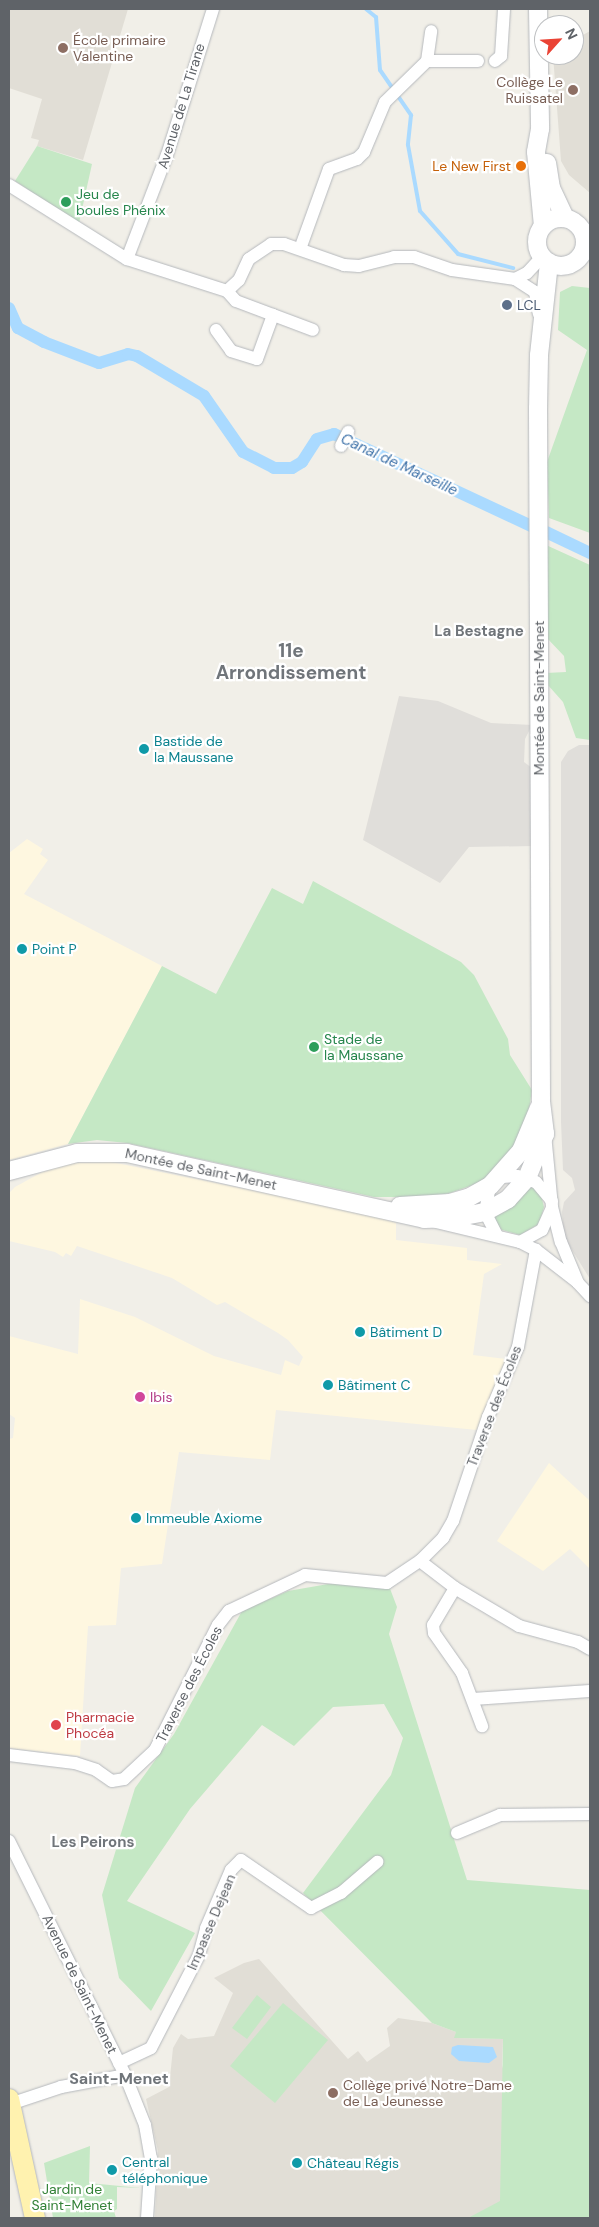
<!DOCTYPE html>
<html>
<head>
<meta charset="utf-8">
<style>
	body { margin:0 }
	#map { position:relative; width:599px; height:2227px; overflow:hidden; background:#f1efe8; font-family:"DM Sans",sans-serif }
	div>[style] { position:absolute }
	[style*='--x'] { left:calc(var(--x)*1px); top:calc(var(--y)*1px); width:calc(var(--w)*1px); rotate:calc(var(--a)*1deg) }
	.commercial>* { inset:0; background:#fef7e0 }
	.industrial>* { inset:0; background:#e0deda }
	.education>* { inset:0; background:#e1ded6 }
	.green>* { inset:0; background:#c5e8c5 }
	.water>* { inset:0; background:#aadaff }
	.stream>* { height:4px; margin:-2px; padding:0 2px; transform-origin:2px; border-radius:2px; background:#aadaff }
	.canal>* { height:12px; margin:-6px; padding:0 6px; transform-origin:6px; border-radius:6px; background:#aadaff }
	.roads { filter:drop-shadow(0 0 1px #b5b8bc) drop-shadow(0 0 1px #b5b8bc) }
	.street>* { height:12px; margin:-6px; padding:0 6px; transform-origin:6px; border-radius:6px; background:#fff }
	.secondary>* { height:18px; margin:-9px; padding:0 9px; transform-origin:9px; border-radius:9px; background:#fff }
	.secondary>.ring { margin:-9px; padding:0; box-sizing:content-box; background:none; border:18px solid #fff; border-radius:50% }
	.primary>* { height:20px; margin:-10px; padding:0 10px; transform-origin:10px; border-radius:10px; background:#fff2af }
	.dots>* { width:14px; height:14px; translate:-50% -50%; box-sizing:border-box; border:2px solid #fff; border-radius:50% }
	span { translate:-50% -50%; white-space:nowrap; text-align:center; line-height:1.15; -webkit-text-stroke:4.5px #fff; paint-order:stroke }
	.education-label { font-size:14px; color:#785e54 }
	.left { translate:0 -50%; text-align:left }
	.right { translate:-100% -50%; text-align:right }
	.street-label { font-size:14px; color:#5f6368 }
	.food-label { font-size:14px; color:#c56008 }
	.leisure-label { font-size:14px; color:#27864d }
	.service-label { font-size:14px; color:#4e5e75 }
	.culture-label { font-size:14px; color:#0d838f }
	.hotel-label { font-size:14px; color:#b23c85 }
	.health-label { font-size:14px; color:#be3a42 }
	.park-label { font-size:14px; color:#348238 }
	.water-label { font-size:15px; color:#4174aa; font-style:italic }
	.neighbourhood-label { font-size:15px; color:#70757a; font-weight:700 }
	.quarter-label { font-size:16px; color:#70757a; font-weight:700 }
	.district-label { font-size:19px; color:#70757a; font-weight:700 }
	.frame { position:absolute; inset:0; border:10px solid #5f6368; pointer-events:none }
	.north { position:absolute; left:534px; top:15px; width:50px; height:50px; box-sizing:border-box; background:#fff; border:1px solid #bfc1c3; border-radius:50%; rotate:64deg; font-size:14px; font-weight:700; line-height:20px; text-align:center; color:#5f6368 }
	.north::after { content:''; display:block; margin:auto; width:18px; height:22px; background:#ea4335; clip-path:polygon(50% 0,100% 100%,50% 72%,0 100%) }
</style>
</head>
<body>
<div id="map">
	<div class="commercial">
		<i style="clip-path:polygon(27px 839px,43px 849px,40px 854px,48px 860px,24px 894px,162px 966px,68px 1144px,9px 1160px,9px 853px)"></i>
		<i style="clip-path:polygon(111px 1162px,365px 1213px,396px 1223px,396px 1240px,467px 1248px,467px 1260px,502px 1264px,484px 1274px,473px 1355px,506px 1359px,477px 1430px,276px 1410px,270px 1460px,179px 1452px,162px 1564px,121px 1568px,116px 1625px,88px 1626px,80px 1756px,9px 1748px,9px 1439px,13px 1438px,15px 1418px,9px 1414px,9px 1336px,78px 1354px,80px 1299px,135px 1317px,214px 1356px,281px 1375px,285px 1360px,299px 1366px,303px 1357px,288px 1340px,278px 1333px,225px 1302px,217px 1305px,172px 1278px,77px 1246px,71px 1256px,66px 1253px,63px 1257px,55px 1252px,9px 1241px,9px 1193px,15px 1187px,46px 1170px,73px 1163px)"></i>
		<i style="clip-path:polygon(549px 1463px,590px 1501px,590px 1569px,570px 1549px,543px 1571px,497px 1541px)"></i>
	</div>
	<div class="industrial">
		<i style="clip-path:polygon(399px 696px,438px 701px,491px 723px,532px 725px,525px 739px,524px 762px,532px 768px,533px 846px,469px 847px,440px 883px,363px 840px)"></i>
		<i style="clip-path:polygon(579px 745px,590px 745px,590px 1279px,564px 1237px,562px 1212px,564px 1202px,575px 1190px,572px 1178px,563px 1170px,561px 1122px,561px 762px,568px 751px)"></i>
	</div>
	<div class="education">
		<i style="clip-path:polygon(9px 9px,128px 9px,83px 160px,37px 146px,39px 140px,31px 138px,42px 99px,9px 88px)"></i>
		<i style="clip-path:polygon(590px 31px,590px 193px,569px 175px,561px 161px,553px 55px,574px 55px,574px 40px)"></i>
		<i style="clip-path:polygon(259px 1959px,348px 2059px,358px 2051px,367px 2062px,390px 2046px,387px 2028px,398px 2018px,432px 2023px,456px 2032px,455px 2038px,503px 2039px,502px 2065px,543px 2218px,155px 2218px,158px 2151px,146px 2099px,169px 2087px,173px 2048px,181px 2034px,188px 2039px,214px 2036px,233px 1993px,214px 1978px,244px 1963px)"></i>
	</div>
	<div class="green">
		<i style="clip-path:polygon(37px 146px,92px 164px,79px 223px,15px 181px)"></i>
		<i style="clip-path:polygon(572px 286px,590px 288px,590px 533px,549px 518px,547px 462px,587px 350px,558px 330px,560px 292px)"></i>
		<i style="clip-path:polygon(546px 545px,590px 565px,590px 740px,576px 738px,563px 702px,547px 684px,546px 673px,566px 672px,564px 656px,546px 637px)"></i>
		<i style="clip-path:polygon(313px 881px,461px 962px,474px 975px,508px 1039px,510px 1055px,532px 1090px,527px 1123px,518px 1146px,490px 1179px,450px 1193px,429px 1197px,374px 1197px,127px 1143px,97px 1140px,68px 1144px,162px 966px,216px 994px,272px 888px,303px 904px)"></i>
		<i style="clip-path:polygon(530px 1187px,535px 1187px,541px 1195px,544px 1207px,539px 1224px,520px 1235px,499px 1229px,494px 1215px)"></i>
		<i style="clip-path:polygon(334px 1583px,389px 1586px,397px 1607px,389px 1634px,467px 1880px,590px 1890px,590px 2218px,468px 2218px,500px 2201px,503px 2039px,454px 2038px,456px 2032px,432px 2023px,303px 1893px,391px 1775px,403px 1738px,384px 1704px,333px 1707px,294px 1746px,262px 1725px,190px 1809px,127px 1901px,195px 1933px,151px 2011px,119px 1978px,102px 1895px,135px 1788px,174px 1734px,242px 1611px,288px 1591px)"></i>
		<i style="clip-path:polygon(257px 1995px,271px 2007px,247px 2039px,232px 2028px)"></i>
		<i style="clip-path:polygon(283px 2003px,328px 2040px,275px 2103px,230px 2066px)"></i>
		<i style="clip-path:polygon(90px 2146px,89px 2183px,141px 2188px,117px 2187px,117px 2209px,114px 2211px,116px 2218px,53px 2218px,44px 2163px)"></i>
	</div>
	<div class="water">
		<i style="clip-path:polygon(458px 2045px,493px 2047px,497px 2057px,489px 2063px,459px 2061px,451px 2054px,452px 2047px)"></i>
	</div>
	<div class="stream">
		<i style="--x:366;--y:9;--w:13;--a:39"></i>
		<i style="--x:376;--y:17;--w:53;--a:85.7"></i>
		<i style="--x:380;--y:70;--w:55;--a:55.4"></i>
		<i style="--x:411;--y:115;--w:30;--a:96"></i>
		<i style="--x:408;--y:145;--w:67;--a:79.7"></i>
		<i style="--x:420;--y:211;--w:57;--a:48.5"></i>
		<i style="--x:458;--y:254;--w:57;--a:14.3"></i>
	</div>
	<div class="canal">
		<i style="--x:9;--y:308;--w:22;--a:66"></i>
		<i style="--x:18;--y:328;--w:30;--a:28"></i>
		<i style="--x:44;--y:342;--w:59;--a:20.9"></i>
		<i style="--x:99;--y:363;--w:30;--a:-17"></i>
		<i style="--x:128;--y:354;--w:9;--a:13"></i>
		<i style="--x:137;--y:356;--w:78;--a:30.8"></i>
		<i style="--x:204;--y:396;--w:68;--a:55.1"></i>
		<i style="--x:243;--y:452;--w:35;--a:27"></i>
		<i style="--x:274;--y:468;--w:18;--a:0"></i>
		<i style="--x:292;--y:468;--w:12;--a:-31"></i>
		<i style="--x:302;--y:462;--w:27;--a:-57"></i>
		<i style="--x:317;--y:439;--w:18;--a:-16"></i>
		<i style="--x:334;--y:434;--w:220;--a:25"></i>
		<i style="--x:546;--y:532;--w:49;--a:25.5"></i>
	</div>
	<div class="roads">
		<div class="street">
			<i style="--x:427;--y:61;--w:30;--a:-82"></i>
			<i style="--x:495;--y:61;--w:8;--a:-40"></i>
			<i style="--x:501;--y:56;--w:47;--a:-86.3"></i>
			<i style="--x:9;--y:185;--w:139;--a:32.1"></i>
			<i style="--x:127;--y:259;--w:105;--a:17.7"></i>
			<i style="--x:227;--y:291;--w:16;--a:-43"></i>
			<i style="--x:239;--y:280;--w:23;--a:-65"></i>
			<i style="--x:249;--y:259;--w:27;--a:-34"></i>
			<i style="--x:271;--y:244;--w:13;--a:0"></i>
			<i style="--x:284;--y:244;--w:64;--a:19.3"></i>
			<i style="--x:344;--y:265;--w:15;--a:4"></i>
			<i style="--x:359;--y:266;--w:36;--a:-14"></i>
			<i style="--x:394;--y:257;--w:20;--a:0"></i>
			<i style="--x:414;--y:257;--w:40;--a:18.9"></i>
			<i style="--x:452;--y:270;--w:64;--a:8.1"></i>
			<i style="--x:515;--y:279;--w:24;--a:33"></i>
			<i style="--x:535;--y:292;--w:22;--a:80"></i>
			<i style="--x:300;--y:249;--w:85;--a:-70.1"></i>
			<i style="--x:329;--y:169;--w:30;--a:-20"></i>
			<i style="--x:357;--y:159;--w:10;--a:-45"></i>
			<i style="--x:364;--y:152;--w:54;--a:-67.2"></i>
			<i style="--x:385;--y:102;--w:59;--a:-44.3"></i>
			<i style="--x:427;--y:61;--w:51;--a:0"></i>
			<i style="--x:127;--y:259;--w:111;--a:-69"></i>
			<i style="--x:167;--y:155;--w:153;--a:-72.5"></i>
			<i style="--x:515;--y:279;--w:13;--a:-27"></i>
			<i style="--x:527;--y:273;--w:22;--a:-47"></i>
			<i style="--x:227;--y:291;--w:13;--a:48"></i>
			<i style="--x:236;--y:301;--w:82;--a:20.6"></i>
			<i style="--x:216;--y:330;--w:26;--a:54"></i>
			<i style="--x:231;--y:351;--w:27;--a:17"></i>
			<i style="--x:257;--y:359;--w:47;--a:-70"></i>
			<i style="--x:341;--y:446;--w:16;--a:-63"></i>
			<i style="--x:545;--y:1134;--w:73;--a:84.5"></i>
			<i style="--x:552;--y:1207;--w:36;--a:76"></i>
			<i style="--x:561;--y:1242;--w:44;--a:67.5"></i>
			<i style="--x:578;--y:1283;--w:18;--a:47"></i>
			<i style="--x:502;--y:1177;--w:15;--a:-4"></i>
			<i style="--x:517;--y:1176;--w:20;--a:18"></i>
			<i style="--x:536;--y:1182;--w:25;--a:50"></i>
			<i style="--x:490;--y:1186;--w:26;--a:101"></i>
			<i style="--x:485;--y:1212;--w:27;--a:63"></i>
			<i style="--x:436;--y:1222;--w:86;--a:13.4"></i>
			<i style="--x:520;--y:1242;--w:18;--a:27"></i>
			<i style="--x:536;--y:1250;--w:51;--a:37.8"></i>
			<i style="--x:520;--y:1242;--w:25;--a:-29"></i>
			<i style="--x:542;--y:1230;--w:24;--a:-66"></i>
			<i style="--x:420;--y:1561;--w:44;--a:37.6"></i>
			<i style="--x:455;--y:1588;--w:74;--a:30.7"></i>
			<i style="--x:519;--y:1626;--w:61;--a:15.2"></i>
			<i style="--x:578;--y:1642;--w:14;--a:30"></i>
			<i style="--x:455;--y:1588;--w:43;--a:120.7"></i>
			<i style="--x:433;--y:1625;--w:8;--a:83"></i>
			<i style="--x:434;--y:1633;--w:49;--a:55"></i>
			<i style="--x:462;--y:1673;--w:57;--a:69.3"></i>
			<i style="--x:473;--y:1699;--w:117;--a:-3.9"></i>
			<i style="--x:9;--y:1755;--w:66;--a:6.9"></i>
			<i style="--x:75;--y:1763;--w:22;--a:18"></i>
			<i style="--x:96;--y:1770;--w:19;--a:35"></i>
			<i style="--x:112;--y:1781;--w:12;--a:-9"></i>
			<i style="--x:124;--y:1779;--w:42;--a:-43.1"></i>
			<i style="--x:155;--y:1750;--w:140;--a:-63.3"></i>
			<i style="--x:218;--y:1625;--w:18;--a:-52"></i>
			<i style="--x:229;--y:1611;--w:84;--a:-25.3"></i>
			<i style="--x:305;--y:1575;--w:82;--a:5.6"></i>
			<i style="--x:387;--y:1583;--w:40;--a:-34"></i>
			<i style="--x:420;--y:1561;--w:33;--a:-45"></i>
			<i style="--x:443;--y:1538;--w:20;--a:-60"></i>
			<i style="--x:453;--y:1521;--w:110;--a:-71.4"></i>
			<i style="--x:488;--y:1417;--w:76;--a:-66.8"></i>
			<i style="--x:518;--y:1347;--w:99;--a:-79.5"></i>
			<i style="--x:457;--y:1833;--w:47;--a:-22.7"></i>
			<i style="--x:500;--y:1815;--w:90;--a:-0.6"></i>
			<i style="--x:9;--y:1841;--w:261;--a:63.6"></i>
			<i style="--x:125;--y:2075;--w:54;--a:68.2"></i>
			<i style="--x:145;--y:2125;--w:34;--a:80"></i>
			<i style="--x:151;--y:2158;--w:60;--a:93.8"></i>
			<i style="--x:119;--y:2063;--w:35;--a:-25"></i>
			<i style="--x:151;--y:2048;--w:105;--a:-62.7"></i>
			<i style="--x:199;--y:1955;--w:28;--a:-75"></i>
			<i style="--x:206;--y:1928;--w:63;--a:-66.7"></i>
			<i style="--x:231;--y:1870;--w:14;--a:-45"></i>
			<i style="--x:241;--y:1860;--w:85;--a:34.4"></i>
			<i style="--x:311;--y:1908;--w:34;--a:-27"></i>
			<i style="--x:341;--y:1893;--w:48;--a:-40.7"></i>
			<i style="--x:10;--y:2104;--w:54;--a:-18.4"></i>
			<i style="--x:61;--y:2087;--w:65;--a:-10.6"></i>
		</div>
		<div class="secondary">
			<i style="--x:538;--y:9;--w:120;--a:89"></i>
			<i style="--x:540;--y:129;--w:23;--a:100"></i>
			<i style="--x:536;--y:152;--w:74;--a:84.6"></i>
			<i style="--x:547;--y:163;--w:25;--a:81"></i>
			<i style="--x:551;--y:188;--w:33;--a:65"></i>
			<i class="ring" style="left:537px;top:218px;width:30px;height:30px"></i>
			<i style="--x:9;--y:1171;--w:70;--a:-14.8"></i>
			<i style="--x:77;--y:1153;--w:50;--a:0"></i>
			<i style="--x:127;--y:1153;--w:304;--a:12.5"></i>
			<i style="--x:424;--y:1219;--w:30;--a:-2"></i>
			<i style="--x:454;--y:1218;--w:32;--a:-11"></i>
			<i style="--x:485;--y:1212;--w:26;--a:-29"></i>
			<i style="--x:508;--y:1199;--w:28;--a:-48"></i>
			<i style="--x:527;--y:1178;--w:48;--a:-67.8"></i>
			<i style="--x:545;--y:1134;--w:35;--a:-97"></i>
			<i style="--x:541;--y:1099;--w:690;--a:-90.25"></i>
			<i style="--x:538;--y:409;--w:54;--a:-88.9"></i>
			<i style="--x:539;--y:355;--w:93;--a:-83.8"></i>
			<i style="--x:400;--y:1206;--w:50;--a:-3.4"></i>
			<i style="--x:450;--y:1203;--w:19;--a:-16"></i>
			<i style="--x:468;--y:1198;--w:25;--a:-29"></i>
			<i style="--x:490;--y:1186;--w:47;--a:-48.5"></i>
			<i style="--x:521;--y:1151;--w:47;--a:-67.3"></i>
		</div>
		<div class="primary">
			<i style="--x:9;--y:2099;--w:122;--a:77.7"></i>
		</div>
	</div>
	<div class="dots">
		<i style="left:63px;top:48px;background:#8d6e63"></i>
		<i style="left:573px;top:90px;background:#8d6e63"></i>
		<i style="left:521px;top:166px;background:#e8710a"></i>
		<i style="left:66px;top:202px;background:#2e9e5b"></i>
		<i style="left:507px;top:305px;background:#5c6f8a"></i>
		<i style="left:144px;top:749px;background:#0f9aa8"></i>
		<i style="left:22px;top:949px;background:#0f9aa8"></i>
		<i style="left:314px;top:1047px;background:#2e9e5b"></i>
		<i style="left:360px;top:1332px;background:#0f9aa8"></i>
		<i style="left:328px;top:1385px;background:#0f9aa8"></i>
		<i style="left:140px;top:1397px;background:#d1479c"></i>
		<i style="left:136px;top:1518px;background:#0f9aa8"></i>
		<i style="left:56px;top:1725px;background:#e0444e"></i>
		<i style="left:333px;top:2093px;background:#8d6e63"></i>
		<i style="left:297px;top:2163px;background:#0f9aa8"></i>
		<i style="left:112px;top:2170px;background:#0f9aa8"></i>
	</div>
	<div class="education-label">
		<span class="left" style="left:73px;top:48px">École primaire<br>Valentine</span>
		<span class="right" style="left:563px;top:90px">Collège Le<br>Ruissatel</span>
		<span class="left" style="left:343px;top:2093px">Collège privé Notre-Dame<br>de La Jeunesse</span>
	</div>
	<div class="street-label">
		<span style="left:181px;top:106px;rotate:-73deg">Avenue de La Tirane</span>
		<span style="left:539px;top:698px;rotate:-90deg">Montée de Saint-Menet</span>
		<span style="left:201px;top:1169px;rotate:12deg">Montée de Saint-Menet</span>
		<span style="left:494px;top:1406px;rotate:-69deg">Traverse des Écoles</span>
		<span style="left:189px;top:1684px;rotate:-63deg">Traverse des Écoles</span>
		<span style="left:211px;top:1922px;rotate:-67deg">Impasse Dejean</span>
		<span style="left:80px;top:1984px;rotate:64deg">Avenue de Saint-Menet</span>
	</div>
	<div class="food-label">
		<span class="right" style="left:511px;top:166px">Le New First</span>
	</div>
	<div class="leisure-label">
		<span class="left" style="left:76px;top:202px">Jeu de<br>boules Phénix</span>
		<span class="left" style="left:324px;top:1047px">Stade de<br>la Maussane</span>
	</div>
	<div class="service-label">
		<span class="left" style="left:517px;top:305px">LCL</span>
	</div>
	<div class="culture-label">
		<span class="left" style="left:154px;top:749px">Bastide de<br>la Maussane</span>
		<span class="left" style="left:32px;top:949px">Point P</span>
		<span class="left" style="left:370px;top:1332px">Bâtiment D</span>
		<span class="left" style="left:338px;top:1385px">Bâtiment C</span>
		<span class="left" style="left:146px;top:1518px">Immeuble Axiome</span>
		<span class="left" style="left:122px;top:2170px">Central<br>téléphonique</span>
		<span class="left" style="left:307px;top:2163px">Château Régis</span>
	</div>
	<div class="hotel-label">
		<span class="left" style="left:150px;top:1397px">Ibis</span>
	</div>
	<div class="health-label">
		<span class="left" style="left:66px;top:1725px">Pharmacie<br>Phocéa</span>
	</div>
	<div class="park-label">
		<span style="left:72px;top:2197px">Jardin de<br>Saint-Menet</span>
	</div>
	<div class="water-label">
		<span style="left:399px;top:465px;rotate:25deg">Canal de Marseille</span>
	</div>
	<div class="neighbourhood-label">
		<span style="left:479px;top:632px">La Bestagne</span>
		<span style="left:93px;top:1843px">Les Peirons</span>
	</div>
	<div class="quarter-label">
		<span style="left:119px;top:2079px">Saint-Menet</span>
	</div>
	<div class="district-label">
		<span style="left:291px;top:662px">11e<br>Arrondissement</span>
	</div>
	<div class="frame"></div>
	<div class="north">N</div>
</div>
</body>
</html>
